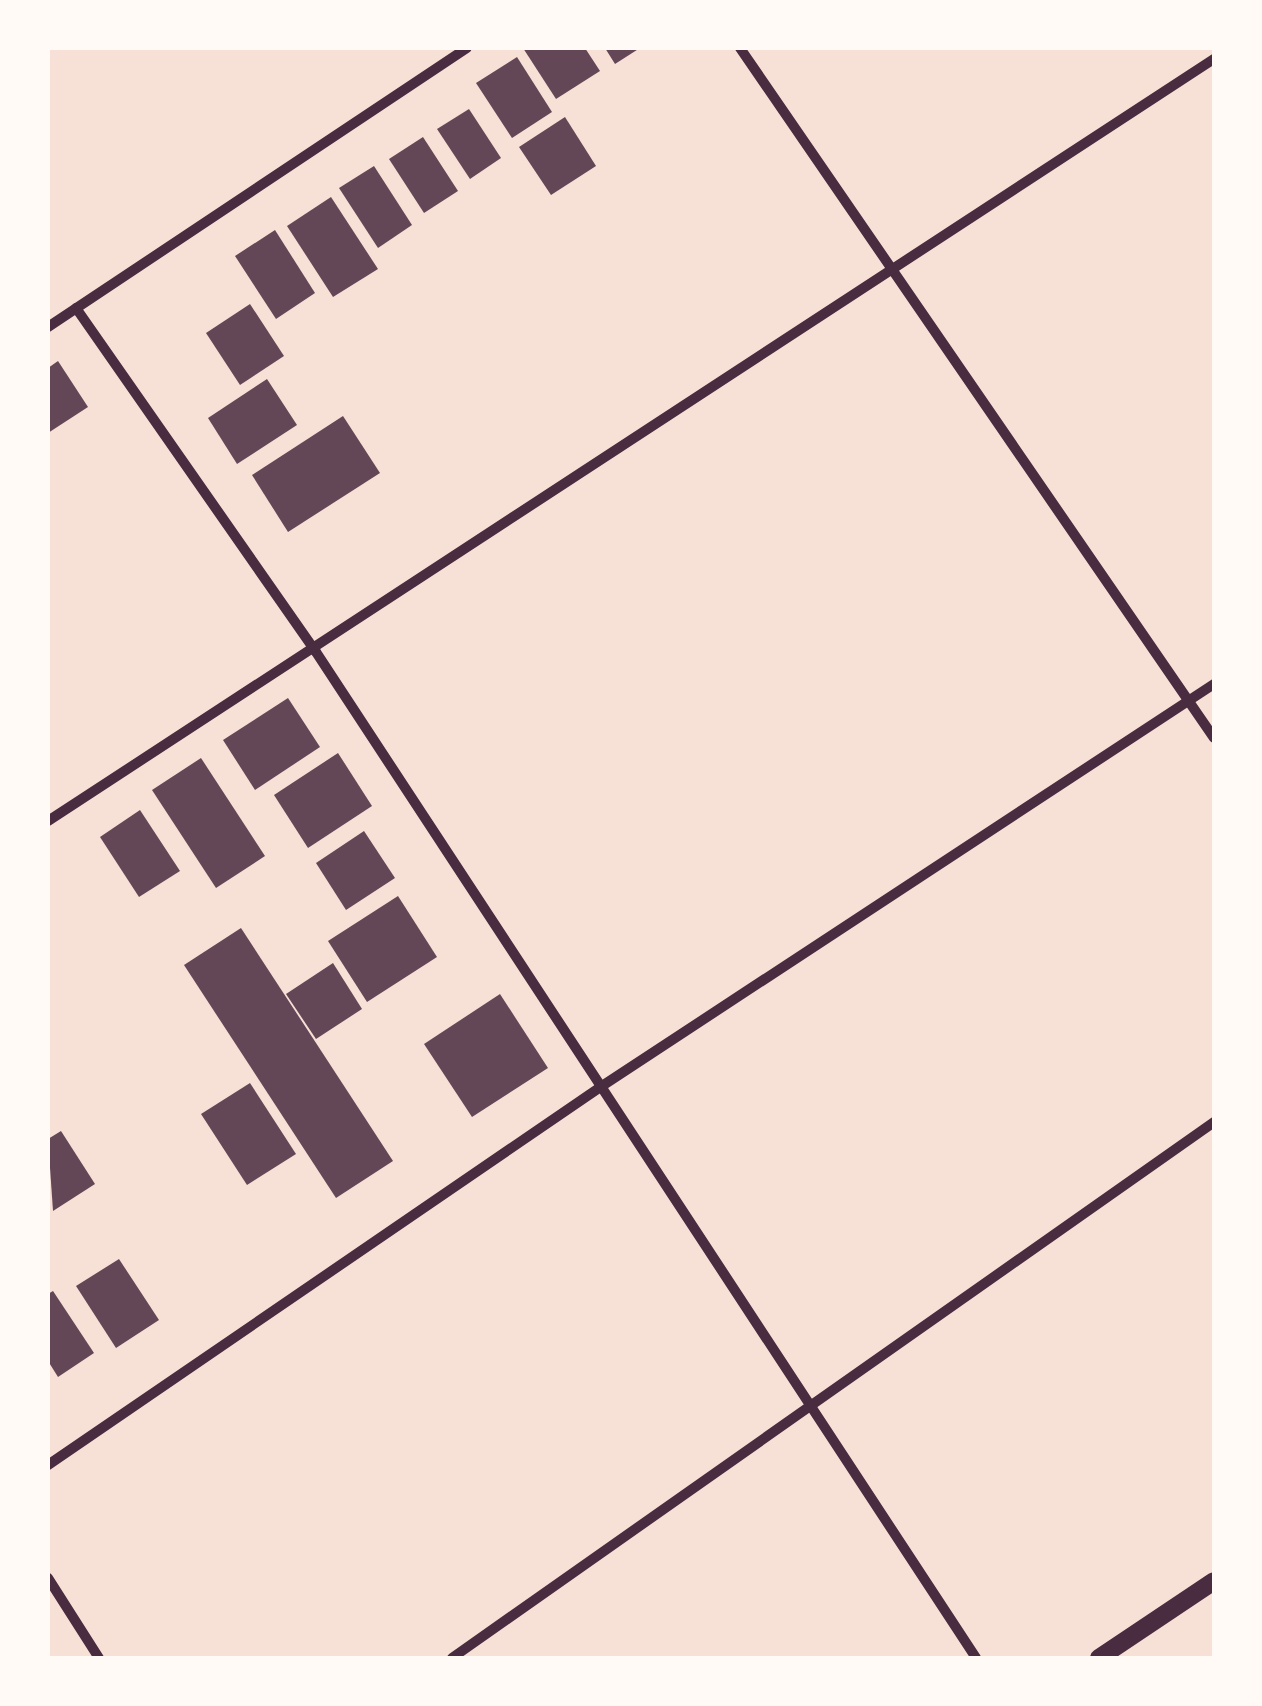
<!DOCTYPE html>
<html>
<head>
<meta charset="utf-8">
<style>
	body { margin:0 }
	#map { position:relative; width:1262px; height:1706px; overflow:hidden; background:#f7e1d7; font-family:Poppins,sans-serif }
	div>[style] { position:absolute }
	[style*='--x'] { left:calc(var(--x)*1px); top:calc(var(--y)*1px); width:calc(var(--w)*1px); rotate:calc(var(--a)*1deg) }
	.building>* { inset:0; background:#644757 }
	.minor>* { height:10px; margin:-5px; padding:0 5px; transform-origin:5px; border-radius:5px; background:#4a2c40 }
	.tertiary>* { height:18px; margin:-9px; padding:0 9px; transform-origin:9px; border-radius:9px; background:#4a2c40 }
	span { translate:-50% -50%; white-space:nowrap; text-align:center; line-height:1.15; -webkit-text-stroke:8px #fffaf5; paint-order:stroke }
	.frame { position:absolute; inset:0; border:50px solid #fffaf5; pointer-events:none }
</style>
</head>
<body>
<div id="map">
	<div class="building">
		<i style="clip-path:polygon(523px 48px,585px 48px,600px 71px,556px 99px)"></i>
		<i style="clip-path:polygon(605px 48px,640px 48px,615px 64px)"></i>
		<i style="clip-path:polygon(517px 57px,552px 112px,512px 138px,476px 83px)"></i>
		<i style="clip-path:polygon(469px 109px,501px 158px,470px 179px,437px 129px)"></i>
		<i style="clip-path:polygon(565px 117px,596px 166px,551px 195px,519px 147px)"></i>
		<i style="clip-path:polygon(423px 137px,458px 191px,424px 213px,389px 159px)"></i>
		<i style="clip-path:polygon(374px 166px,412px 225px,378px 248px,339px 188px)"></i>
		<i style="clip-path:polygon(331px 197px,378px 269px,333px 297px,287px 226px)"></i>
		<i style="clip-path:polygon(275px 230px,315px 293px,276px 319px,235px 256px)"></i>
		<i style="clip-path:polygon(250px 304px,284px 356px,240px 385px,206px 333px)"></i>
		<i style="clip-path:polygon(58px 361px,88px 407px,48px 433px,48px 368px)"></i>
		<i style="clip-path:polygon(267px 379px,297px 425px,237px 464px,208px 418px)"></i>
		<i style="clip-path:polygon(343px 416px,380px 473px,288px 532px,252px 475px)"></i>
		<i style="clip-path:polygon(288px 698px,320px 747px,255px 790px,223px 740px)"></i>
		<i style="clip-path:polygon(338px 753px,372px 806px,308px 848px,274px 795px)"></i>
		<i style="clip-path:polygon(201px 758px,265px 856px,216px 888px,152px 790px)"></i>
		<i style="clip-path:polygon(140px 810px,180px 871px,139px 897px,100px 837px)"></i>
		<i style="clip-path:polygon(364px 831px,395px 878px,346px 910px,316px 863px)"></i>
		<i style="clip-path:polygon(398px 896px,437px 957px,367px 1002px,328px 941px)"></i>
		<i style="clip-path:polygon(241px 928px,393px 1161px,336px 1198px,184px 965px)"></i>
		<i style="clip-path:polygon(333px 963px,362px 1009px,316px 1039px,286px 994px)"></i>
		<i style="clip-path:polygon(500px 994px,548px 1068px,472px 1117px,424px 1044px)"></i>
		<i style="clip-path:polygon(250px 1083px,296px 1154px,247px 1185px,201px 1114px)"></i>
		<i style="clip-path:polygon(61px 1131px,95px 1184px,53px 1211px,48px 1139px)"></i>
		<i style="clip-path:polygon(119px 1259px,159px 1320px,116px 1348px,76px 1286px)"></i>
		<i style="clip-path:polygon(53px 1291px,94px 1353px,58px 1377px,48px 1361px,48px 1294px)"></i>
	</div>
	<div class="minor">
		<i style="--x:740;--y:48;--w:837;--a:55.51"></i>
		<i style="--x:76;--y:308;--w:419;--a:55.1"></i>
		<i style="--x:316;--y:652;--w:1203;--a:56.73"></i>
		<i style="--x:48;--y:327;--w:503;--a:-33.66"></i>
		<i style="--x:48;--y:821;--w:1393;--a:-33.17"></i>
		<i style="--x:48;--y:1465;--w:671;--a:-34.38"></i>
		<i style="--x:602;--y:1086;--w:732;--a:-33.3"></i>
		<i style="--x:48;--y:1578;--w:95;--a:57.5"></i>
		<i style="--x:452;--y:1658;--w:932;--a:-35.12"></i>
	</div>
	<div class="tertiary">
		<i style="--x:1099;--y:1658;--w:138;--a:-33.8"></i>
	</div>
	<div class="frame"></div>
</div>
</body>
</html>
